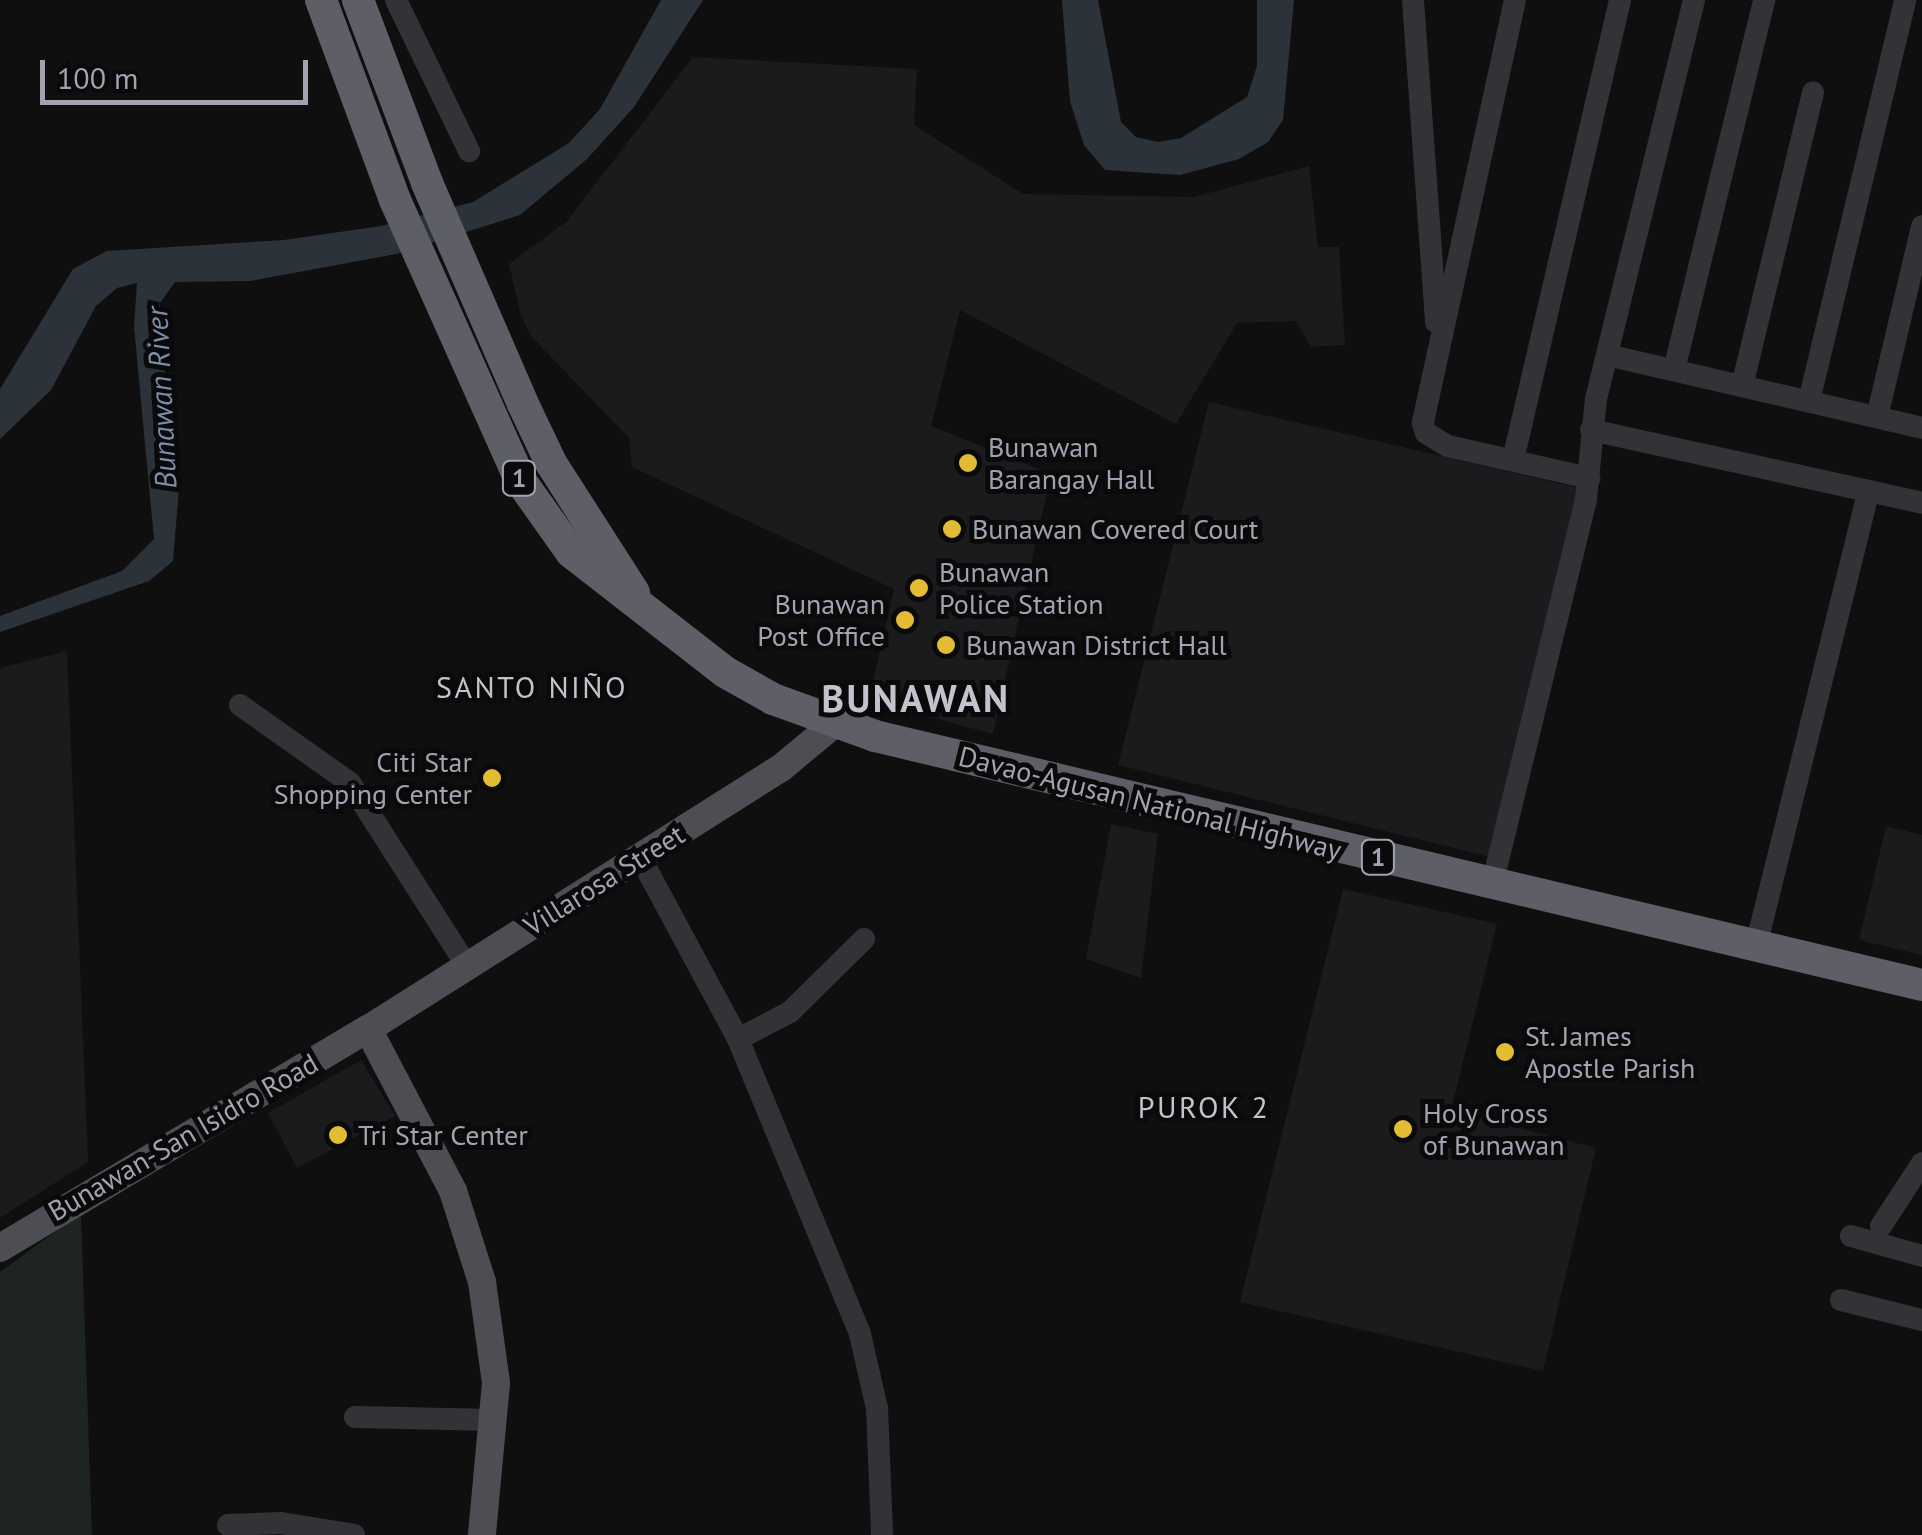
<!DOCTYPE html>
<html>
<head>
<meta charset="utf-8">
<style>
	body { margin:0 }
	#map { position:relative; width:1922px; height:1535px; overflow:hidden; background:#0f0f10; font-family:"PT Sans",sans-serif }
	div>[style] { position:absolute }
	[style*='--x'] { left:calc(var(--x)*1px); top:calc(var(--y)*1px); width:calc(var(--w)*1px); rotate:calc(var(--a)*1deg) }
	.built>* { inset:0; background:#1b1b1d }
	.green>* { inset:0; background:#1e241f }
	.water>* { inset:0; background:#2c323a }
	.minor>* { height:22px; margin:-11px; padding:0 11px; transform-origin:11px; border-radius:11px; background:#323337 }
	.major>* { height:28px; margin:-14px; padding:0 14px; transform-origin:14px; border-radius:14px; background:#4d4d54 }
	.highway>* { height:32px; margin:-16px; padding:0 16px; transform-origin:16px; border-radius:16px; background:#5d5e66 }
	.dots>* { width:28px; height:28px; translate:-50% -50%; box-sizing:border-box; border:5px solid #0a0a0b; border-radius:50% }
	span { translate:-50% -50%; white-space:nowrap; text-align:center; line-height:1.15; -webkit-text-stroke:10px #0a0a0b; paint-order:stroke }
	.shield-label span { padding:2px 8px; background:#0a0a0b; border:2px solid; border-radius:8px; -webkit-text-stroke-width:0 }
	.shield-label { font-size:25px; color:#a1a4b0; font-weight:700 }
	.poi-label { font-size:28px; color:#a1a4b0 }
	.left { translate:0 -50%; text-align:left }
	.right { translate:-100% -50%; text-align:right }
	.street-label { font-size:28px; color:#a1a4b0 }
	.water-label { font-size:30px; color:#7a8eaa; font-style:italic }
	.neighbourhood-label { font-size:30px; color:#c2c3cd; letter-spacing:2.5px }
	.district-label { font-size:38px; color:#c2c3cd; font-weight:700; letter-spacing:2.5px }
	.scale { position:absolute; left:40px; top:60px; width:268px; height:45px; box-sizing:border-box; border:5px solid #a1a4b0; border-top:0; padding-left:12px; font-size:30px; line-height:35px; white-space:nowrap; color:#a1a4b0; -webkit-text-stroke:8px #0a0a0b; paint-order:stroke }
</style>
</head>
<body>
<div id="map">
	<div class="built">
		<i style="clip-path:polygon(693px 57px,917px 69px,914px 125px,1023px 194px,1194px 197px,1309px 166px,1318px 247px,1339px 247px,1345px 345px,1311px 347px,1296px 321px,1237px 323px,1176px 424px,960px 310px,931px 426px,1051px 474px,993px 734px,869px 700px,894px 589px,632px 467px,629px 438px,531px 336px,521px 316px,509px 264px,567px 221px)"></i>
		<i style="clip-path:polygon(1209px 402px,1583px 489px,1494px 858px,1118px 765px)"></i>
		<i style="clip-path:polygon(67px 651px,88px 1162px,0 1218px,0 668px)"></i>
		<i style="clip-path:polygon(1111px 824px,1158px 834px,1141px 978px,1086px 959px)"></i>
		<i style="clip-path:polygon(1886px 826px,1922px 835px,1922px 955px,1859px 940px)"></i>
		<i style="clip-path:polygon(1343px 889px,1497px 924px,1451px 1110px,1596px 1148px,1543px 1371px,1240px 1302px)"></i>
		<i style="clip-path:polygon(361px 1060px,395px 1116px,297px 1168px,268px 1113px)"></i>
	</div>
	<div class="green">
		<i style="clip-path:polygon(81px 1213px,92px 1535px,0 1535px,0 1272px)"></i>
	</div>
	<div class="water">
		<i style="clip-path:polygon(661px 0,703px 0,634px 107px,587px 159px,520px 215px,396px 254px,250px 281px,175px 282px,160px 303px,160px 335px,179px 489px,173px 561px,149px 581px,0 632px,0 616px,122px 571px,154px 539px,134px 327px,137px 283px,117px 288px,96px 306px,51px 390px,0 439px,0 389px,73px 269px,107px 251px,284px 240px,381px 226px,473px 202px,569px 143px,600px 109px)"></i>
		<i style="clip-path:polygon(1062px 0,1098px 0,1121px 122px,1136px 137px,1158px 142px,1181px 138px,1247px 97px,1257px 66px,1257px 0,1294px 0,1283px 120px,1268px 142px,1239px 159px,1180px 175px,1105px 170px,1084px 145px,1070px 101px)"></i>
	</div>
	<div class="minor">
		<i style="--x:396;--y:0;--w:168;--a:64.2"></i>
		<i style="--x:1413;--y:0;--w:323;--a:85.9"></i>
		<i style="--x:1515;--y:0;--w:433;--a:102.3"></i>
		<i style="--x:1423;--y:423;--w:10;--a:73"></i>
		<i style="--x:1426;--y:433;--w:26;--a:31"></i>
		<i style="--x:1448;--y:446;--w:145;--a:12.8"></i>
		<i style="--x:1607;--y:355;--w:323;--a:13"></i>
		<i style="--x:1674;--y:370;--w:381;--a:-76.3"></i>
		<i style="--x:1742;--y:386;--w:302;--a:-76.4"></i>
		<i style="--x:1809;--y:401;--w:412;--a:-76.5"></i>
		<i style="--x:1877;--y:417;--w:196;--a:-76.7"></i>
		<i style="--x:1591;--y:430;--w:339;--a:12.4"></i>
		<i style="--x:1513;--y:460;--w:472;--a:-76.9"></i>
		<i style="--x:240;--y:705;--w:135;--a:35.3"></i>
		<i style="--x:350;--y:783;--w:217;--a:57.4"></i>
		<i style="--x:640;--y:857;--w:207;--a:61.7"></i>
		<i style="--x:738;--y:1039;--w:319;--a:67.5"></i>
		<i style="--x:860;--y:1334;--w:76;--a:77.1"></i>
		<i style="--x:877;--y:1408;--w:127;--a:87.7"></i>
		<i style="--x:1492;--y:885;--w:397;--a:-76.3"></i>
		<i style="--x:1586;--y:499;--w:100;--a:-84.3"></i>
		<i style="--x:1596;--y:399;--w:411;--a:-76.2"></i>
		<i style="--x:1756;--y:946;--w:469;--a:-76.1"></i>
		<i style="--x:738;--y:1039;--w:59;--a:-27.4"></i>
		<i style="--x:790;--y:1012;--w:104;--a:-44.6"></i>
		<i style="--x:1881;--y:1226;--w:75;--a:-56.9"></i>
		<i style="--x:1851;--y:1236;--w:74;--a:15.7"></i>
		<i style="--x:1841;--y:1300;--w:83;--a:13.9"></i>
		<i style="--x:355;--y:1417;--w:140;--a:1.2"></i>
		<i style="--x:228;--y:1525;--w:53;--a:-2.2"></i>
		<i style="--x:281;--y:1523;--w:74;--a:9.3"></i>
	</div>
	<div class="major">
		<i style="--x:368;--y:1029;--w:183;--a:62.3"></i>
		<i style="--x:453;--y:1191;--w:96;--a:72.3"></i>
		<i style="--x:482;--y:1282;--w:102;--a:82.1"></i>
		<i style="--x:496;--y:1383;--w:153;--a:95.3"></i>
		<i style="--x:0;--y:1248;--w:428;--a:-30.8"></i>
		<i style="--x:368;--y:1029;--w:489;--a:-32.3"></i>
		<i style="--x:781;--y:768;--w:70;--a:-39.8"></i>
	</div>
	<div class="highway">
		<i style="--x:321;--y:0;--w:213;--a:69.7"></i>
		<i style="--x:395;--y:200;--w:307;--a:65.9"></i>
		<i style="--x:520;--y:480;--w:88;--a:54.7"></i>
		<i style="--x:571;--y:552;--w:195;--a:37.9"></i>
		<i style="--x:725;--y:672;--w:55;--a:29.4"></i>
		<i style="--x:773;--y:699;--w:109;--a:19.9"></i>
		<i style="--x:875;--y:736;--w:1076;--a:13.38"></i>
		<i style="--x:358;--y:0;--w:196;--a:69.3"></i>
		<i style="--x:427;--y:183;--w:241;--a:66.5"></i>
		<i style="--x:523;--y:404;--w:65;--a:64.6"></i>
		<i style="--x:551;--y:463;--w:154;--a:57.4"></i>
	</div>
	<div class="dots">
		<i style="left:968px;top:463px;background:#e3bc34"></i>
		<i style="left:952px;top:529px;background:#e3bc34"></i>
		<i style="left:919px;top:588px;background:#e3bc34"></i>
		<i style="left:905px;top:620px;background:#e3bc34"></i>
		<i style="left:946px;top:645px;background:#e3bc34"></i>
		<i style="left:492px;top:778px;background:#e3bc34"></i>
		<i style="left:1505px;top:1052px;background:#e3bc34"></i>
		<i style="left:1403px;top:1129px;background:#e3bc34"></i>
		<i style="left:338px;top:1135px;background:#e3bc34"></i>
	</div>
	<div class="shield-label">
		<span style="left:519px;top:478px">1</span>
		<span style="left:1378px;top:857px">1</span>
	</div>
	<div class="poi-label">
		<span class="left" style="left:988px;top:463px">Bunawan<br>Barangay Hall</span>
		<span class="left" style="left:972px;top:529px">Bunawan Covered Court</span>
		<span class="left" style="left:939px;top:588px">Bunawan<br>Police Station</span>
		<span class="right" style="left:885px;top:620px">Bunawan<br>Post Office</span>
		<span class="left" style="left:966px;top:645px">Bunawan District Hall</span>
		<span class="right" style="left:472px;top:778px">Citi Star<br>Shopping Center</span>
		<span class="left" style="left:1525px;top:1052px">St. James<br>Apostle Parish</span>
		<span class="left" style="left:1423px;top:1129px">Holy Cross<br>of Bunawan</span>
		<span class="left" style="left:358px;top:1135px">Tri Star Center</span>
	</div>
	<div class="street-label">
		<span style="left:1150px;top:803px;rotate:14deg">Davao-Agusan National Highway</span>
		<span style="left:604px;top:880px;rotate:-32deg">Villarosa Street</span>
		<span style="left:183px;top:1137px;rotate:-30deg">Bunawan-San Isidro Road</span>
	</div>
	<div class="water-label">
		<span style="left:161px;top:398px;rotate:-93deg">Bunawan River</span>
	</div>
	<div class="neighbourhood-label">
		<span style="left:532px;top:687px">SANTO NIÑO</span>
		<span style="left:1204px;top:1107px">PUROK 2</span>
	</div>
	<div class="district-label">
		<span style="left:916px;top:698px">BUNAWAN</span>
	</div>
	<div class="scale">100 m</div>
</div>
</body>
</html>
